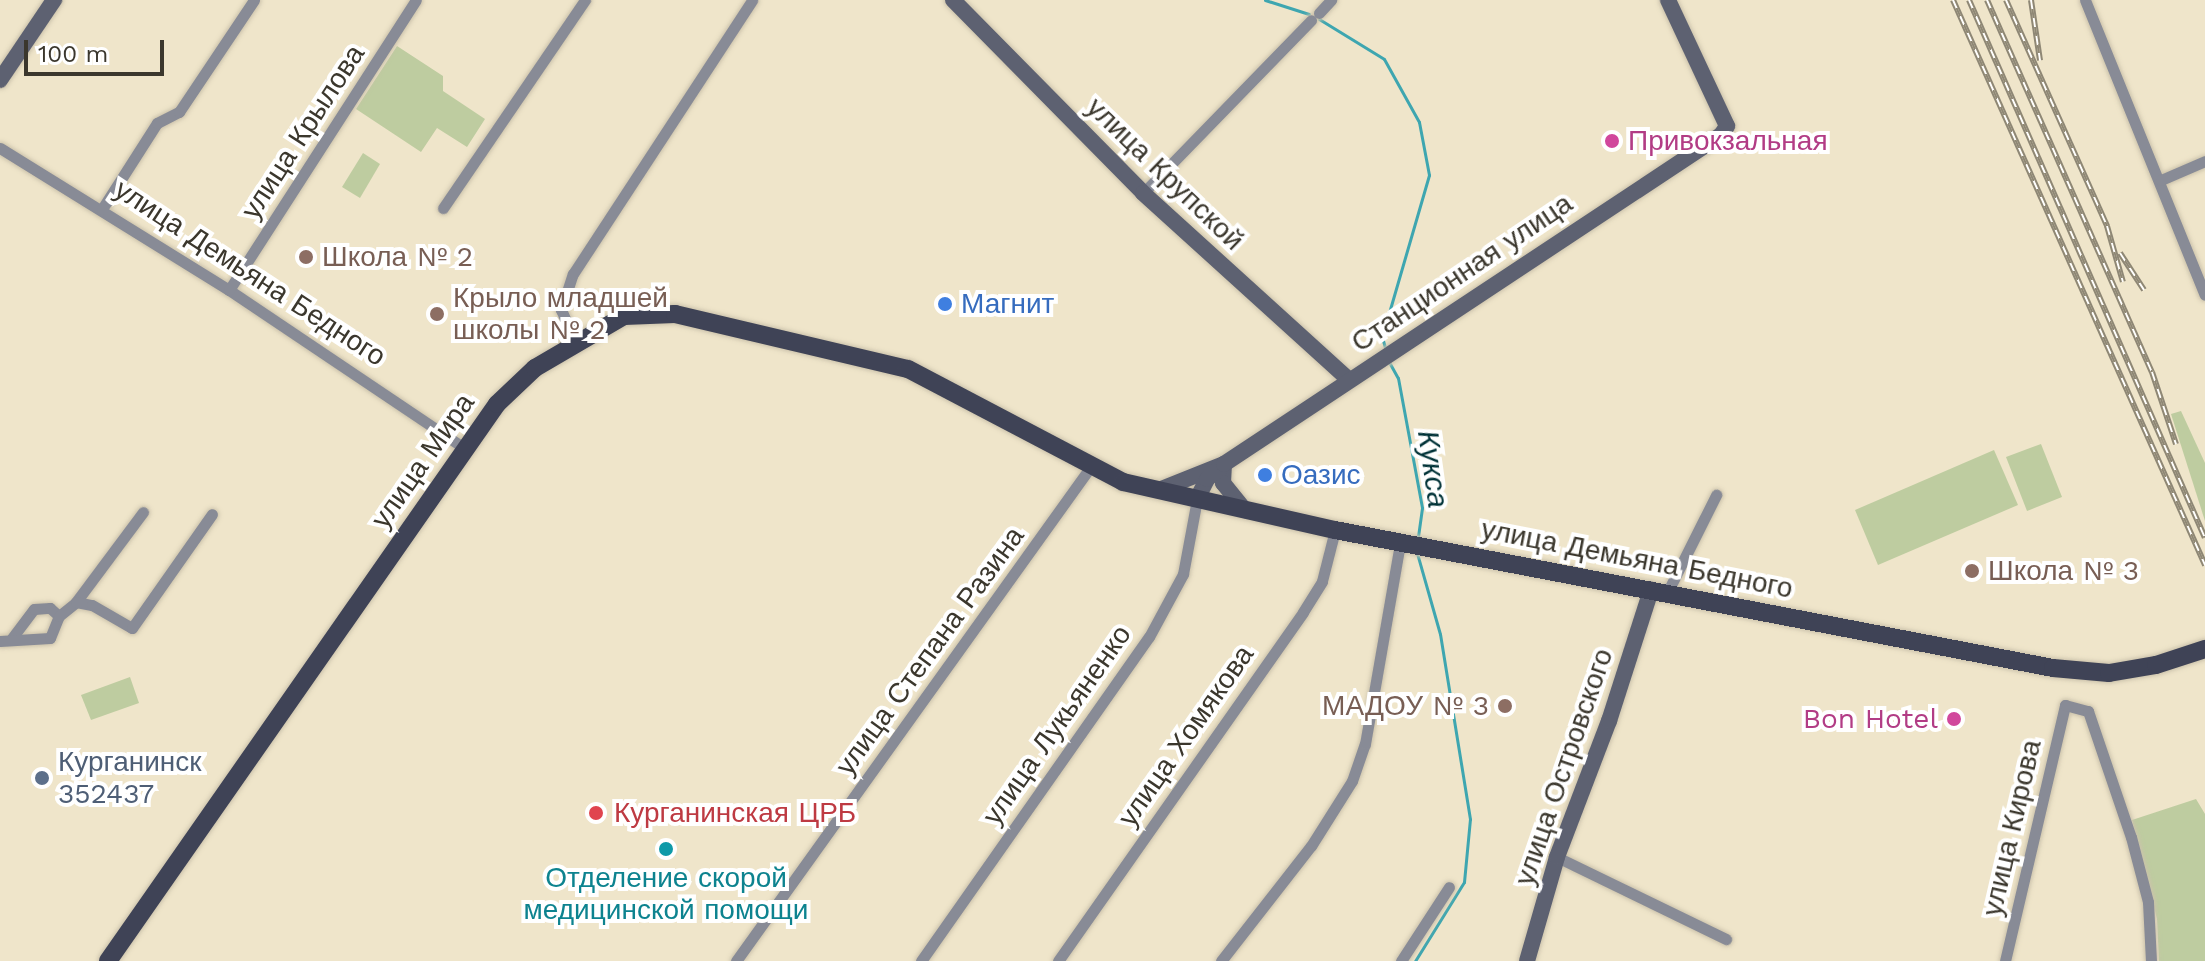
<!DOCTYPE html>
<html>
<head>
<meta charset="utf-8">
<style>
	body { margin:0 }
	#map { position:relative; width:2205px; height:961px; overflow:hidden; background:#efe5ca; font-family:"Work Sans",sans-serif }
	div>[style] { position:absolute }
	[style*='--x'] { left:calc(var(--x)*1px); top:calc(var(--y)*1px); width:calc(var(--w)*1px); rotate:calc(var(--a)*1deg) }
	.green>* { inset:0; background:#becca0 }
	.stream>* { height:3px; margin:-1.5px; padding:0 1.5px; transform-origin:1.5px; border-radius:1.5px; background:#3ea6b0 }
	.roads { filter:drop-shadow(0 0 2px #cbc2ab) drop-shadow(0 0 2px #cbc2ab) }
	.street>* { height:11px; margin:-5.5px; padding:0 5.5px; transform-origin:5.5px; border-radius:5.5px; background:#888b96 }
	.secondary>* { height:16px; margin:-8px; padding:0 8px; transform-origin:8px; border-radius:8px; background:#5d6171 }
	.primary>* { height:18px; margin:-9px; padding:0 9px; transform-origin:9px; border-radius:9px; background:#3f4356 }
	.rail>* { height:6px; margin-top:-3px; transform-origin:0; background:repeating-linear-gradient(90deg,#fff 0 9px,#8e8775 0 18px); box-sizing:border-box; border-block:2px solid #8e8775 }
	.dots>* { width:22px; height:22px; translate:-50% -50%; box-sizing:border-box; border:4px solid #fff; border-radius:50% }
	span { translate:-50% -50%; white-space:nowrap; text-align:center; line-height:1.15; -webkit-text-stroke:8px #fff; paint-order:stroke }
	.street-label { font-size:28px; color:#3b372d }
	.hotel-label { font-size:28px; color:#b23c85 }
	.left { translate:0 -50%; text-align:left }
	.right { translate:-100% -50%; text-align:right }
	.education-label { font-size:28px; color:#785e54 }
	.shop-label { font-size:28px; color:#366cbe }
	.service-label { font-size:28px; color:#4e5e75 }
	.health-label { font-size:28px; color:#be3a42 }
	.culture-label { font-size:28px; color:#0d838f }
	.water-label { font-size:30px; color:#003237; font-style:italic }
	.scale { position:absolute; left:24px; top:40px; width:140px; height:36px; box-sizing:border-box; border:4px solid #3b372d; border-top:0; padding-left:10px; font-size:24px; line-height:28px; white-space:nowrap; color:#3b372d; -webkit-text-stroke:6px #fff; paint-order:stroke }
</style>
</head>
<body>
<div id="map">
	<div class="green">
		<i style="clip-path:polygon(397px 46px,443px 76px,443px 91px,485px 119px,467px 147px,437px 128px,421px 152px,356px 109px)"></i>
		<i style="clip-path:polygon(363px 153px,380px 164px,360px 198px,342px 187px)"></i>
		<i style="clip-path:polygon(2181px 411px,2205px 463px,2205px 521px,2171px 414px)"></i>
		<i style="clip-path:polygon(2041px 444px,2062px 497px,2027px 511px,2006px 457px)"></i>
		<i style="clip-path:polygon(1994px 450px,2018px 505px,1878px 565px,1855px 510px)"></i>
		<i style="clip-path:polygon(130px 677px,139px 703px,91px 720px,81px 695px)"></i>
		<i style="clip-path:polygon(2196px 799px,2205px 814px,2205px 961px,2159px 961px,2157px 919px,2132px 820px)"></i>
	</div>
	<div class="stream">
		<i style="--x:1265;--y:0;--w:46;--a:17.7"></i>
		<i style="--x:1319;--y:19;--w:76;--a:31.6"></i>
		<i style="--x:1384;--y:59;--w:72;--a:60.9"></i>
		<i style="--x:1419;--y:122;--w:54;--a:79.3"></i>
		<i style="--x:1429;--y:175;--w:169;--a:106.2"></i>
		<i style="--x:1382;--y:337;--w:15;--a:74"></i>
		<i style="--x:1389;--y:362;--w:18;--a:61"></i>
		<i style="--x:1398;--y:378;--w:132;--a:79.5"></i>
		<i style="--x:1422;--y:508;--w:30;--a:98"></i>
		<i style="--x:1415;--y:961;--w:93;--a:-58.2"></i>
		<i style="--x:1464;--y:882;--w:63;--a:-84.6"></i>
		<i style="--x:1470;--y:819;--w:187;--a:-99.2"></i>
		<i style="--x:1440;--y:634;--w:84;--a:-105.9"></i>
	</div>
	<div class="roads">
		<div class="street">
			<i style="--x:2085;--y:0;--w:318;--a:67.9"></i>
			<i style="--x:1319;--y:13;--w:18;--a:-47"></i>
			<i style="--x:0;--y:148;--w:269;--a:31.8"></i>
			<i style="--x:229;--y:290;--w:285;--a:33.9"></i>
			<i style="--x:2161;--y:180;--w:48;--a:-23.4"></i>
			<i style="--x:1143;--y:193;--w:241;--a:-45.8"></i>
			<i style="--x:443;--y:208;--w:252;--a:-55.7"></i>
			<i style="--x:102;--y:209;--w:102;--a:-57.4"></i>
			<i style="--x:157;--y:123;--w:25;--a:-27"></i>
			<i style="--x:179;--y:112;--w:135;--a:-56.2"></i>
			<i style="--x:229;--y:290;--w:345;--a:-57.2"></i>
			<i style="--x:575;--y:341;--w:34;--a:-114"></i>
			<i style="--x:561;--y:310;--w:38;--a:-72"></i>
			<i style="--x:573;--y:274;--w:327;--a:-56.8"></i>
			<i style="--x:1667;--y:593;--w:110;--a:-63.4"></i>
			<i style="--x:76;--y:602;--w:112;--a:-53.3"></i>
			<i style="--x:12;--y:638;--w:36;--a:-53"></i>
			<i style="--x:34;--y:609;--w:16;--a:-4"></i>
			<i style="--x:50;--y:608;--w:12;--a:42"></i>
			<i style="--x:0;--y:641;--w:50;--a:-3.4"></i>
			<i style="--x:50;--y:638;--w:24;--a:-68"></i>
			<i style="--x:59;--y:616;--w:22;--a:-39"></i>
			<i style="--x:76;--y:602;--w:16;--a:11"></i>
			<i style="--x:92;--y:605;--w:46;--a:29.9"></i>
			<i style="--x:132;--y:628;--w:139;--a:-54.9"></i>
			<i style="--x:1557;--y:857;--w:188;--a:25.9"></i>
			<i style="--x:736;--y:961;--w:606;--a:-54.34"></i>
			<i style="--x:921;--y:961;--w:396;--a:-54.9"></i>
			<i style="--x:1149;--y:637;--w:72;--a:-61.6"></i>
			<i style="--x:1183;--y:574;--w:76;--a:-79.4"></i>
			<i style="--x:1058;--y:961;--w:426;--a:-54.9"></i>
			<i style="--x:1303;--y:612;--w:36;--a:-58"></i>
			<i style="--x:1322;--y:581;--w:53;--a:-75.7"></i>
			<i style="--x:1221;--y:961;--w:146;--a:-52"></i>
			<i style="--x:1311;--y:846;--w:77;--a:-57.8"></i>
			<i style="--x:1352;--y:781;--w:39;--a:-71"></i>
			<i style="--x:1365;--y:744;--w:204;--a:-80.1"></i>
			<i style="--x:1401;--y:961;--w:88;--a:-57"></i>
			<i style="--x:2005;--y:961;--w:263;--a:-76.8"></i>
			<i style="--x:2065;--y:705;--w:24;--a:15"></i>
			<i style="--x:2088;--y:711;--w:133;--a:71.2"></i>
			<i style="--x:2131;--y:837;--w:67;--a:75.3"></i>
			<i style="--x:2148;--y:902;--w:59;--a:87.1"></i>
		</div>
		<div class="secondary">
			<i style="--x:953;--y:0;--w:271;--a:45.4"></i>
			<i style="--x:1143;--y:193;--w:278;--a:42.2"></i>
			<i style="--x:0;--y:80;--w:97;--a:-56"></i>
			<i style="--x:1159;--y:490;--w:70;--a:-21.8"></i>
			<i style="--x:1224;--y:464;--w:19;--a:93"></i>
			<i style="--x:1223;--y:483;--w:35;--a:51"></i>
			<i style="--x:1197;--y:499;--w:22;--a:-63"></i>
			<i style="--x:1207;--y:479;--w:23;--a:-41"></i>
			<i style="--x:1224;--y:464;--w:596;--a:-33.5"></i>
			<i style="--x:1721;--y:135;--w:11;--a:-56"></i>
			<i style="--x:1727;--y:126;--w:139;--a:-115.1"></i>
			<i style="--x:1527;--y:961;--w:108;--a:-73.9"></i>
			<i style="--x:1557;--y:857;--w:146;--a:-69.1"></i>
			<i style="--x:1609;--y:721;--w:138;--a:-72.2"></i>
		</div>
		<div class="primary">
			<i style="--x:108;--y:961;--w:679;--a:-55.07"></i>
			<i style="--x:497;--y:404;--w:52;--a:-43.5"></i>
			<i style="--x:535;--y:368;--w:103;--a:-30.3"></i>
			<i style="--x:624;--y:316;--w:51;--a:-2.2"></i>
			<i style="--x:675;--y:314;--w:239;--a:13.3"></i>
			<i style="--x:908;--y:369;--w:243;--a:27.7"></i>
			<i style="--x:1123;--y:482;--w:217;--a:12.8"></i>
			<i style="--x:1335;--y:530;--w:731;--a:10.88"></i>
			<i style="--x:2053;--y:668;--w:56;--a:5.1"></i>
			<i style="--x:2109;--y:673;--w:48;--a:-9.7"></i>
			<i style="--x:2156;--y:665;--w:52;--a:-18.1"></i>
		</div>
	</div>
	<div class="rail">
		<i style="--x:1953;--y:0;--w:619;--a:65.96"></i>
		<i style="--x:1969;--y:0;--w:587;--a:66.31"></i>
		<i style="--x:1987;--y:0;--w:407;--a:66.1"></i>
		<i style="--x:2152;--y:372;--w:76;--a:71.6"></i>
		<i style="--x:2006;--y:0;--w:248;--a:65.9"></i>
		<i style="--x:2107;--y:226;--w:58;--a:74.1"></i>
		<i style="--x:2031;--y:0;--w:61;--a:81.5"></i>
		<i style="--x:2120;--y:253;--w:44;--a:57"></i>
	</div>
	<div class="dots">
		<i style="left:1612px;top:141px;background:#d1479c"></i>
		<i style="left:306px;top:257px;background:#8d6e63"></i>
		<i style="left:945px;top:304px;background:#3f7fe0"></i>
		<i style="left:437px;top:314px;background:#8d6e63"></i>
		<i style="left:1265px;top:475px;background:#3f7fe0"></i>
		<i style="left:1972px;top:571px;background:#8d6e63"></i>
		<i style="left:1505px;top:706px;background:#8d6e63"></i>
		<i style="left:1954px;top:719px;background:#d1479c"></i>
		<i style="left:42px;top:778px;background:#5c6f8a"></i>
		<i style="left:596px;top:813px;background:#e0444e"></i>
		<i style="left:666px;top:849px;background:#0f9aa8"></i>
	</div>
	<div class="street-label">
		<span style="left:303px;top:132px;rotate:-57deg">улица Крылова</span>
		<span style="left:1165px;top:174px;rotate:44deg">улица Крупской</span>
		<span style="left:250px;top:273px;rotate:33deg">улица Демьяна Бедного</span>
		<span style="left:1462px;top:273px;rotate:-34deg">Станционная улица</span>
		<span style="left:423px;top:461px;rotate:-55deg">улица Мира</span>
		<span style="left:1637px;top:559px;rotate:11deg">улица Демьяна Бедного</span>
		<span style="left:930px;top:651px;rotate:-54deg">улица Степана Разина</span>
		<span style="left:1057px;top:725px;rotate:-55deg">улица Лукьяненко</span>
		<span style="left:1186px;top:736px;rotate:-55deg">улица Хомякова</span>
		<span style="left:1564px;top:767px;rotate:-71deg">улица Островского</span>
		<span style="left:2012px;top:828px;rotate:-77deg">улица Кирова</span>
	</div>
	<div class="hotel-label">
		<span class="left" style="left:1628px;top:141px">Привокзальная</span>
		<span class="right" style="left:1938px;top:719px">Bon Hotel</span>
	</div>
	<div class="education-label">
		<span class="left" style="left:322px;top:257px">Школа № 2</span>
		<span class="left" style="left:453px;top:314px">Крыло младшей<br>школы № 2</span>
		<span class="left" style="left:1988px;top:571px">Школа № 3</span>
		<span class="right" style="left:1489px;top:706px">МАДОУ № 3</span>
	</div>
	<div class="shop-label">
		<span class="left" style="left:961px;top:304px">Магнит</span>
		<span class="left" style="left:1281px;top:475px">Оазис</span>
	</div>
	<div class="service-label">
		<span class="left" style="left:58px;top:778px">Курганинск<br>352437</span>
	</div>
	<div class="health-label">
		<span class="left" style="left:614px;top:813px">Курганинская ЦРБ</span>
	</div>
	<div class="culture-label">
		<span style="left:666px;top:894px">Отделение скорой<br>медицинской помощи</span>
	</div>
	<div class="water-label">
		<span style="left:1433px;top:469px;rotate:82deg">Кукса</span>
	</div>
	<div class="scale">100 m</div>
</div>
</body>
</html>
